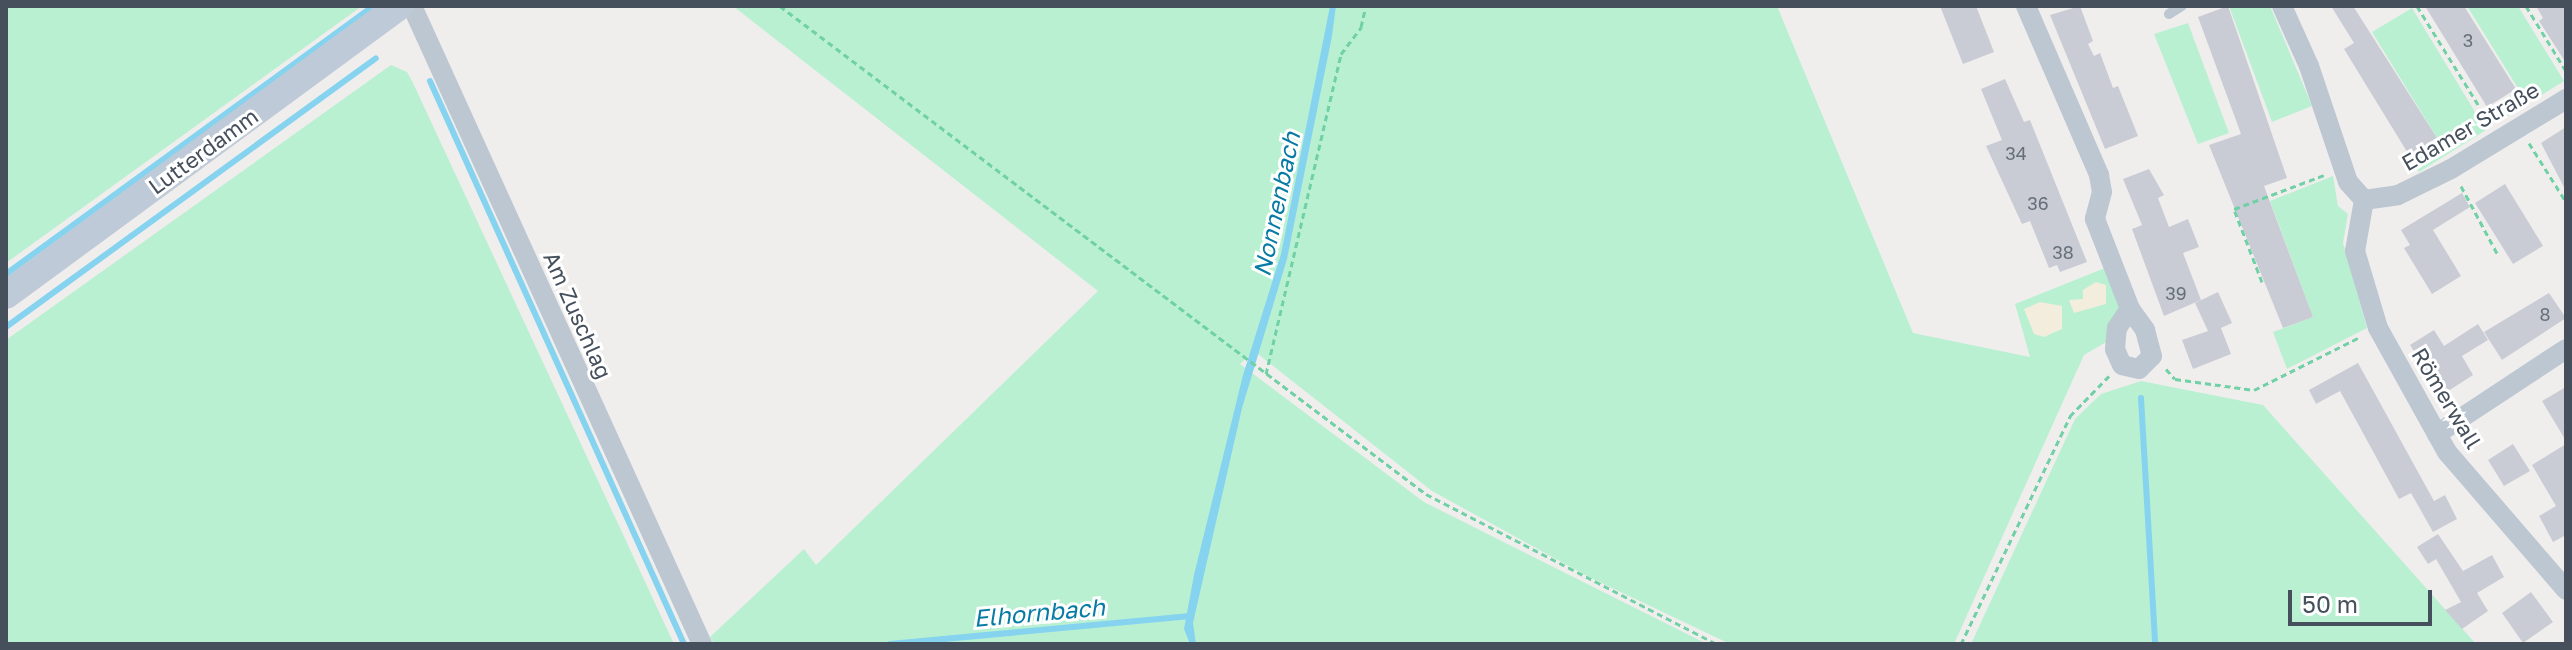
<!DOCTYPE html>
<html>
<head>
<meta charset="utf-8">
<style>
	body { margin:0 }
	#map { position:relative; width:2572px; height:650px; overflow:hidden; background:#f0eeed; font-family:"Golos Text",sans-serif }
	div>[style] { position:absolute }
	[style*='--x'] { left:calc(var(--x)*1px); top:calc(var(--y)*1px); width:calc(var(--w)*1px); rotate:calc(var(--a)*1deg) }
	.green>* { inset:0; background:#b9f0d2 }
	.sand>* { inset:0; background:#f3eddd }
	.water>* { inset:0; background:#85d3ef }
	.stream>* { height:6px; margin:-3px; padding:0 3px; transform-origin:3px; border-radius:3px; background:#85d3ef }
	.building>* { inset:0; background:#c9ccd4 }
	.path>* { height:3px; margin-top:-1.5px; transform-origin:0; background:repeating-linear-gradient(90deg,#70d0a6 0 6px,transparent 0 10px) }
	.lane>* { height:10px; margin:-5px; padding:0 5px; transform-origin:5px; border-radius:5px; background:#bdc7d1 }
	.street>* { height:20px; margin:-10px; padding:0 10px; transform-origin:10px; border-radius:10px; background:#bdc7d1 }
	.secondary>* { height:28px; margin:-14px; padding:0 14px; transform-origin:14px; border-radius:14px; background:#bfcad8 }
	span { translate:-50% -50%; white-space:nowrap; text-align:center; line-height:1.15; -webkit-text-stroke:6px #fff; paint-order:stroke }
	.number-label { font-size:18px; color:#666f7a }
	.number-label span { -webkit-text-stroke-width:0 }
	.street-label { font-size:22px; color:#45505c }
	.water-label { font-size:24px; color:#087ba5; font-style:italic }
	.frame { position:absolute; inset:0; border:8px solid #45505c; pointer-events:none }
	.scale { position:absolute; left:2288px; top:590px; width:144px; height:36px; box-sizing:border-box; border:4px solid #45505c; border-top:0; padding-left:10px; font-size:24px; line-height:28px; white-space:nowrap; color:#45505c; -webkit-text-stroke:6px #fff; paint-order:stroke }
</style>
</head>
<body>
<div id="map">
	<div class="green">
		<i style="clip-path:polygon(6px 6px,362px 6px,6px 263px)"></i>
		<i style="clip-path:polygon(733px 6px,1777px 6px,1913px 333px,2030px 357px,2015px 304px,2110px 266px,2125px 302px,2108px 341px,2084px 355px,1954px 644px,1730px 644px,1587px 576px,1432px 491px,1254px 351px,1240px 364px,1424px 502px,1707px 644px,714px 644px,710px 637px,804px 549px,816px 565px,1098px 291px)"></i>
		<i style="clip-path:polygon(2229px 6px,2270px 6px,2312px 106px,2272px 122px)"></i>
		<i style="clip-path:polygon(2467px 6px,2518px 6px,2564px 81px,2500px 121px,2492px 108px,2519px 90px)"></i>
		<i style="clip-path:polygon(2412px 8px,2486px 130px,2419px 172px,2409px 155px,2437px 138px,2372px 32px)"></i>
		<i style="clip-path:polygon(2188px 23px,2229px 133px,2198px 144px,2154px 34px)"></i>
		<i style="clip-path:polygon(391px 65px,407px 72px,413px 83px,674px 644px,6px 644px,6px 340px)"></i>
		<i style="clip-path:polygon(2333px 176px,2338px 206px,2348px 214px,2343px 243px,2367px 328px,2287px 369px,2273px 332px,2313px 317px,2270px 201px)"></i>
		<i style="clip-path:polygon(2141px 381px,2263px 405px,2476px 644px,1971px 644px,2075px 419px,2101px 394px)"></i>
	</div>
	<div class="sand">
		<i style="clip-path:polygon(2096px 282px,2106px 285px,2106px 304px,2074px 313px,2069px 300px,2083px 299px,2083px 290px)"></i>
		<i style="clip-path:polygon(2040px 302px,2062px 306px,2062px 329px,2044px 337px,2034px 334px,2024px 309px)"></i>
	</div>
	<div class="water">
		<i style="clip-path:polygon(1330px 6px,1336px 6px,1332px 36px,1287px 259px,1242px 408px,1193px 623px,1196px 644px,1190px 644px,1184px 629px,1194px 575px,1243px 375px,1281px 254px)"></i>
	</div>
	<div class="stream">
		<i style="--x:430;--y:81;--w:618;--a:65.72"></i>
		<i style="--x:6;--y:274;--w:454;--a:-36.1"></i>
		<i style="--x:6;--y:327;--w:457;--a:-36"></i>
		<i style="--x:2141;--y:398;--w:246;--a:86.7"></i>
		<i style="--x:890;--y:644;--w:302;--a:-5.3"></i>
	</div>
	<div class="building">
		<i style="clip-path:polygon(1940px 6px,1976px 6px,1994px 52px,1963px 64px)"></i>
		<i style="clip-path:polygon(2080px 6px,2093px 41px,2088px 44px,2094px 56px,2100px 53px,2113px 88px,2118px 86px,2138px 136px,2105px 149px,2050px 15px)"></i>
		<i style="clip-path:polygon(2228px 6px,2287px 178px,2264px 186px,2313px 317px,2283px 328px,2209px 145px,2241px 134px,2198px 17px)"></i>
		<i style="clip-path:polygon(2331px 6px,2353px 6px,2437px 138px,2409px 155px,2344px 49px,2354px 43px)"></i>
		<i style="clip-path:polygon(2425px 6px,2464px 6px,2516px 89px,2487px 107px)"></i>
		<i style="clip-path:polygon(2536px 6px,2566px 6px,2566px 63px,2539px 21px,2543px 18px)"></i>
		<i style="clip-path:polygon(2005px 79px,2024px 122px,2030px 120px,2087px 262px,2060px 272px,2057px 265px,2049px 268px,2030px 221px,2022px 224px,1986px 146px,2002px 140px,1981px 89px)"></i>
		<i style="clip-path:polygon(2566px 127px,2566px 191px,2541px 143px)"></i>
		<i style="clip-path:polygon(2149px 169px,2164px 195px,2158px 198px,2169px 227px,2188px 219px,2199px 247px,2183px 253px,2201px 300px,2164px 316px,2132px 229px,2142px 225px,2123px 179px)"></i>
		<i style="clip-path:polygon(2505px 184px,2543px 246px,2513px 264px,2475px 203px)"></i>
		<i style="clip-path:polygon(2462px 193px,2470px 207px,2433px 230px,2461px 276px,2432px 294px,2404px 248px,2410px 245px,2401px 230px)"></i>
		<i style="clip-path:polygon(2218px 292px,2232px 323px,2221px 328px,2231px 354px,2193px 369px,2182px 340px,2208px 331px,2195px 303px)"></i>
		<i style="clip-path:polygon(2549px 293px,2566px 318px,2502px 360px,2484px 332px)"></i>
		<i style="clip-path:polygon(2478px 324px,2488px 340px,2462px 356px,2473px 375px,2442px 395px,2410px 345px,2434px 330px,2444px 346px)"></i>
		<i style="clip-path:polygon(2358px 363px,2434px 501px,2445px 495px,2457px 519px,2433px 532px,2411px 493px,2399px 499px,2340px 391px,2316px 404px,2309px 390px)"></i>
		<i style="clip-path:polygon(2566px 387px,2566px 441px,2542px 401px)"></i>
		<i style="clip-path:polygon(2513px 444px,2530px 471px,2504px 486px,2488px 460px)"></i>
		<i style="clip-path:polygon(2566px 444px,2566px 535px,2553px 542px,2539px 516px,2556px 506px,2532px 465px)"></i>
		<i style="clip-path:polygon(2438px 534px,2463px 571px,2492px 555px,2504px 577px,2477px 593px,2488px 611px,2462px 629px,2445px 610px,2461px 602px,2436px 559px,2428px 564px,2417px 547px)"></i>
		<i style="clip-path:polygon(2531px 592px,2553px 622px,2523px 643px,2502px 613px)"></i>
	</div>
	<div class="path">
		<i style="--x:780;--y:6;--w:810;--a:37.07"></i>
		<i style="--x:1426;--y:494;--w:326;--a:27.3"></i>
		<i style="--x:2417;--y:6;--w:137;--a:58.2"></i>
		<i style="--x:2526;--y:6;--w:76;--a:58.4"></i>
		<i style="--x:2529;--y:143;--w:70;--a:57.9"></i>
		<i style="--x:2461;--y:186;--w:78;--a:61.8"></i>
		<i style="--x:2262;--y:282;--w:78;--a:-111"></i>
		<i style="--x:2234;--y:209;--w:96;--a:-20.7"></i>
		<i style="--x:2166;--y:369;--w:13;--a:48"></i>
		<i style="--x:2175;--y:379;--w:80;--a:7.9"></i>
		<i style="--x:2254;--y:390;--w:119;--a:-26.6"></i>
		<i style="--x:1266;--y:374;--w:329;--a:-76.8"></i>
		<i style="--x:1341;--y:54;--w:34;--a:-53"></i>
		<i style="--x:1361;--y:27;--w:22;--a:-77"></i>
		<i style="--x:1961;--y:644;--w:253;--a:-64.4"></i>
		<i style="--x:2070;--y:416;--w:56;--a:-45.7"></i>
	</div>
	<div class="lane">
		<i style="--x:2169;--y:14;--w:15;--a:-32"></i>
	</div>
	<div class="street">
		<i style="--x:412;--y:6;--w:701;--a:65.56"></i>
		<i style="--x:2026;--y:6;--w:184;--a:66.6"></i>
		<i style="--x:2099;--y:175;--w:17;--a:80"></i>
		<i style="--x:2102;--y:192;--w:28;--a:105"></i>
		<i style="--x:2095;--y:219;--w:97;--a:68.7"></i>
		<i style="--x:2282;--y:6;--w:66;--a:65.8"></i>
		<i style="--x:2309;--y:66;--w:122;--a:71.4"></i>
		<i style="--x:2348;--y:182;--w:24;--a:48"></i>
		<i style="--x:2364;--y:200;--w:34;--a:-8"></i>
		<i style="--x:2398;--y:195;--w:59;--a:-26.1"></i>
		<i style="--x:2451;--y:169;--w:135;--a:-31.3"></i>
		<i style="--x:2364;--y:200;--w:52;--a:100"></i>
		<i style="--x:2355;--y:251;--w:80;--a:73.4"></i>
		<i style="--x:2378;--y:328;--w:142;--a:60.9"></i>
		<i style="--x:2447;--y:452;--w:182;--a:49.2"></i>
		<i style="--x:2130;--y:309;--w:26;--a:54"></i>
		<i style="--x:2145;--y:330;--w:27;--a:75"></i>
		<i style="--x:2152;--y:356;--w:18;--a:135"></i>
		<i style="--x:2139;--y:369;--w:17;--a:-167"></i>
		<i style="--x:2122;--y:365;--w:17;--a:-114"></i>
		<i style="--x:2115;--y:349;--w:21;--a:-85"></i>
		<i style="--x:2117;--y:328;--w:23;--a:-56"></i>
		<i style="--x:2437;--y:434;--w:154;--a:-33.4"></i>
	</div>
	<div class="secondary">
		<i style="--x:6;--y:295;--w:489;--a:-36.3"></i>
	</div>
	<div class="number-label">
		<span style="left:2468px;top:40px">3</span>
		<span style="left:2016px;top:153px">34</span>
		<span style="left:2038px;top:203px">36</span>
		<span style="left:2063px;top:252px">38</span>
		<span style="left:2176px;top:293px">39</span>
		<span style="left:2545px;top:314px">8</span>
	</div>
	<div class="street-label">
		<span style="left:2470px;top:126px;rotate:-30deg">Edamer Straße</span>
		<span style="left:203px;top:151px;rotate:-36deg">Lutterdamm</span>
		<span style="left:578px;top:315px;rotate:66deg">Am Zuschlag</span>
		<span style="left:2447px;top:398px;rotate:59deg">Römerwall</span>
	</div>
	<div class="water-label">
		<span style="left:1276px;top:204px;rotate:-78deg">Nonnenbach</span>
		<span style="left:1039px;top:612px;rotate:-5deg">Elhornbach</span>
	</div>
	<div class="frame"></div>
	<div class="scale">50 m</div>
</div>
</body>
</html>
